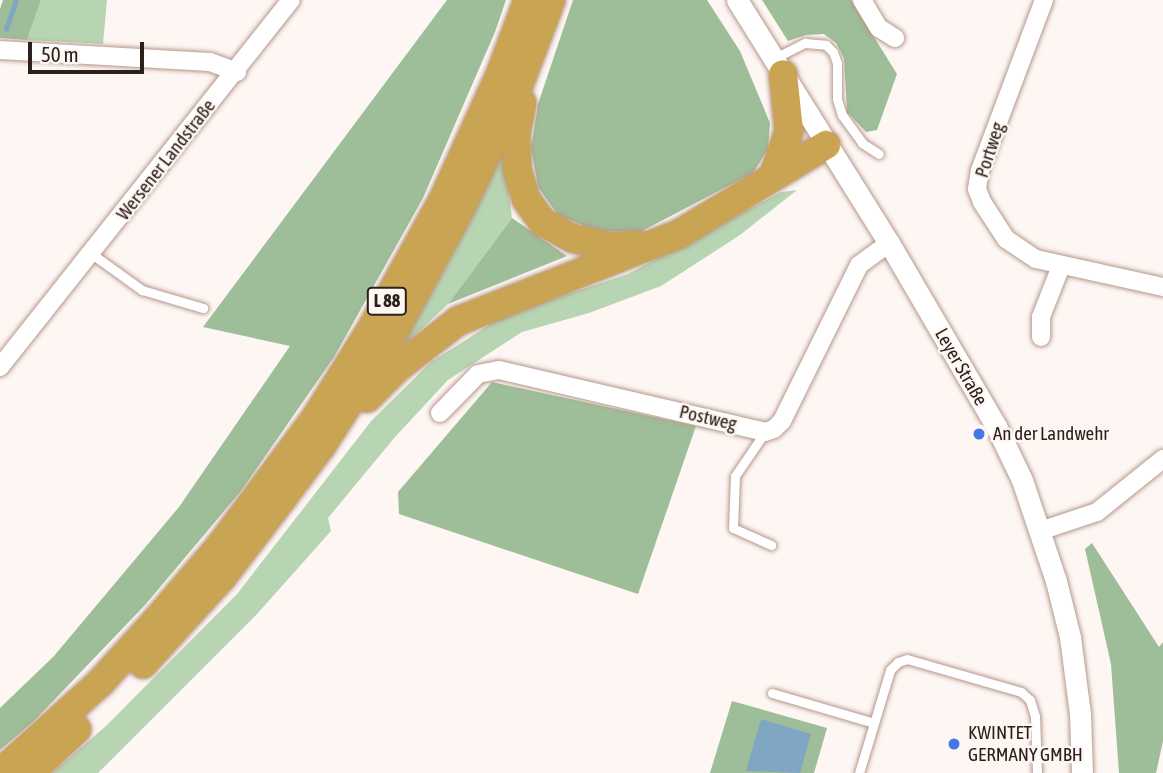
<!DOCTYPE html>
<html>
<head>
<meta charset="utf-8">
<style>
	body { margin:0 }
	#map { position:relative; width:1163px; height:773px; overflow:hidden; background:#fdf6f3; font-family:"Asap Condensed",sans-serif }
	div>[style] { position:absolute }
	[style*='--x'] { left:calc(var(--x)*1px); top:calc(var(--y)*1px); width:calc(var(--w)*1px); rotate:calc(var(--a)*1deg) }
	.green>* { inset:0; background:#b7d5b2 }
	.forest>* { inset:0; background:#9ebd99 }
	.water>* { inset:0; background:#7fa7c3 }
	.stream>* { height:4.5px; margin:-2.25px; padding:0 2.25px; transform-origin:2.25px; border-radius:2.25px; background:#7fa7c3 }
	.roads { filter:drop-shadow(0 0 2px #b69789) drop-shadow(0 0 2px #b69789) }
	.service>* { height:9px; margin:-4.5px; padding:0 4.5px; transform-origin:4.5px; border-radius:4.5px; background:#fff }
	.minor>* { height:18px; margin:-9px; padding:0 9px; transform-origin:9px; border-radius:9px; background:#fff }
	.tertiary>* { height:21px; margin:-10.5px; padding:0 10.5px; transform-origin:10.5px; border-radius:10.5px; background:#fff }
	.trunk>* { height:28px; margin:-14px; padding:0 14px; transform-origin:14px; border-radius:14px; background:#c8a453 }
	.dots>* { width:19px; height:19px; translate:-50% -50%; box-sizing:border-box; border:4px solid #fdf6f3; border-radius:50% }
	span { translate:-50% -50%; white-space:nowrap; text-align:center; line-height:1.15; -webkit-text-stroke:5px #fdf6f3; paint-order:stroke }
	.shield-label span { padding:2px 5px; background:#fdf6f3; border:2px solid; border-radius:5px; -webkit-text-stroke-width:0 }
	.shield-label { font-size:18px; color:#2c201b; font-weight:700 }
	.street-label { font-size:19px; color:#2c201b }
	.poi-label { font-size:19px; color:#2c201b }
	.left { translate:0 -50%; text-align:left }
	.scale { position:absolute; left:28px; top:42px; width:116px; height:32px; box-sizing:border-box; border:4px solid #2c201b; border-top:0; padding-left:9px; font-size:21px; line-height:24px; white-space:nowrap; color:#2c201b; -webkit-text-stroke:5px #fdf6f3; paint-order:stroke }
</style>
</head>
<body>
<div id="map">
	<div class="green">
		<i style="clip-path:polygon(41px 0,107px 0,103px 44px,27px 40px)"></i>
		<i style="clip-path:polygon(504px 149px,512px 218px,448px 304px,401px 348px)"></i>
		<i style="clip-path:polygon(797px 190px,740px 235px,661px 286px,589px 313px,522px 332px,448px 380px,395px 437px,328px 518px,331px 531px,257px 614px,98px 773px,52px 773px,107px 725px,237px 594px,372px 420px,431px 362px,505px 315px,628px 274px,781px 192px)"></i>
	</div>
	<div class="forest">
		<i style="clip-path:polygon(3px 0,41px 0,27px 40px,0 38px,0 9px)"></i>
		<i style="clip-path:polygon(447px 0,506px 0,495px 32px,423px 198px,334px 357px,241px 491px,145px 605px,34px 721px,0 750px,0 708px,54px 656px,179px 507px,290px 346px,203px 327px)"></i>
		<i style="clip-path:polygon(573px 0,707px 0,740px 51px,770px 123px,768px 149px,753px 173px,642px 231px,597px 231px,558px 215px,538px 187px,531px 148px,538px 104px)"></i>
		<i style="clip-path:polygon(762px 0,851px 0,897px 74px,877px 130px,866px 132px,847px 112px,844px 58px,836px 43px,824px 34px,806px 35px,788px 41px)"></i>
		<i style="clip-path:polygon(512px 218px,567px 256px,448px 304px)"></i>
		<i style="clip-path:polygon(492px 382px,696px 426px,638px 594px,399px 514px,398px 492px)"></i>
		<i style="clip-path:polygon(1092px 543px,1159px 647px,1163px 642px,1163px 741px,1156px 773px,1119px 773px,1111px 664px,1085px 549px)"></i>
		<i style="clip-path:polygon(732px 701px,827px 728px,814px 773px,710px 773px)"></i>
	</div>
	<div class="water">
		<i style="clip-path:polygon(761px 719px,811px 734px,800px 773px,746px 771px)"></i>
	</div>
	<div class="stream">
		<i style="--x:6;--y:29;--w:31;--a:-71"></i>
	</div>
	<div class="roads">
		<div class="service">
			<i style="--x:775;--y:58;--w:34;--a:-27"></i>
			<i style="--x:805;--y:43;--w:21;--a:5"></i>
			<i style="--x:826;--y:45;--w:10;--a:45"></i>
			<i style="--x:833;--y:52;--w:12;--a:70"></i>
			<i style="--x:837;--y:63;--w:36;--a:90"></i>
			<i style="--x:837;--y:99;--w:17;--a:73"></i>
			<i style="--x:842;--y:115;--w:34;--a:54"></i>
			<i style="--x:862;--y:143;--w:20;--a:33"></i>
			<i style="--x:92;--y:254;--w:62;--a:35.8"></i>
			<i style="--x:142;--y:290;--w:64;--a:16.4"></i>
			<i style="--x:765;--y:432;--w:53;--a:124.3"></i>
			<i style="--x:735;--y:476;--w:52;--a:92.2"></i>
			<i style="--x:733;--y:528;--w:42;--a:24.1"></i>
			<i style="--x:772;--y:693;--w:106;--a:16.4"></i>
			<i style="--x:859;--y:773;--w:108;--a:-73.2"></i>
			<i style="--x:890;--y:670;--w:11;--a:-45"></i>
			<i style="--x:898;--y:662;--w:9;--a:-18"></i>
			<i style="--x:907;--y:659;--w:119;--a:16.1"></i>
			<i style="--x:1021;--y:692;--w:12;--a:42"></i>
			<i style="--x:1030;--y:700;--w:17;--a:73"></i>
			<i style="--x:1035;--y:716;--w:57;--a:88"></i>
		</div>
		<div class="minor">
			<i style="--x:862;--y:0;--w:33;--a:59"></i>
			<i style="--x:879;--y:28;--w:19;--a:32"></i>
			<i style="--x:1044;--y:0;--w:182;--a:110.6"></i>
			<i style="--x:980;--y:170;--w:19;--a:99"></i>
			<i style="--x:977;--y:189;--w:14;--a:69"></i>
			<i style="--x:982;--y:202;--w:44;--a:57"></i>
			<i style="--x:1006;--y:239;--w:36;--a:34"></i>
			<i style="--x:1036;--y:259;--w:130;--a:12.4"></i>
			<i style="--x:0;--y:50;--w:210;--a:3.3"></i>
			<i style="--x:210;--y:62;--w:29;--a:20"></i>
			<i style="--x:1041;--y:337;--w:20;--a:-90"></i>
			<i style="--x:1041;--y:317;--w:55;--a:-68.6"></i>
			<i style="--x:0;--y:367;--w:468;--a:-51.6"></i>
			<i style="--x:440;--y:413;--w:54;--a:-45.7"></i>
			<i style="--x:478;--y:374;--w:21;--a:-11"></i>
			<i style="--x:499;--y:370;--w:273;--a:13.1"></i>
			<i style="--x:765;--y:432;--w:9;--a:-18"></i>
			<i style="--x:774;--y:429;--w:11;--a:-45"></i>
			<i style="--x:782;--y:421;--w:174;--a:-63.7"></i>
			<i style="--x:859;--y:265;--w:37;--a:-36"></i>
			<i style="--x:1040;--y:531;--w:60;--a:-18.4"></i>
			<i style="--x:1097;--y:512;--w:85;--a:-38.8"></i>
		</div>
		<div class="tertiary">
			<i style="--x:737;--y:0;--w:287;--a:58"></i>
			<i style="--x:889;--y:243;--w:214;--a:59.7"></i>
			<i style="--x:997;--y:428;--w:58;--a:64.3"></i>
			<i style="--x:1022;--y:480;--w:107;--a:71.4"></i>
			<i style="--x:1056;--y:581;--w:58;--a:76"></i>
			<i style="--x:1070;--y:637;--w:78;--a:82.6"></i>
			<i style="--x:1080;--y:714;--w:59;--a:88.1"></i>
		</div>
		<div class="trunk">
			<i style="--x:522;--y:103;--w:32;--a:101"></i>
			<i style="--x:516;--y:134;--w:35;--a:88"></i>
			<i style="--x:517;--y:169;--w:31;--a:73"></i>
			<i style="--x:526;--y:199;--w:29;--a:54"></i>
			<i style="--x:543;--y:222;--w:33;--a:29"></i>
			<i style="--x:572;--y:238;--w:38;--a:12"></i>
			<i style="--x:609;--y:246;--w:31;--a:-2"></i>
			<i style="--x:773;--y:177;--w:49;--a:-70.8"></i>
			<i style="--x:789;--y:131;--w:57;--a:-96"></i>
			<i style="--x:367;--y:398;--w:42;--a:-45"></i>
			<i style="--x:397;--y:368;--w:77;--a:-37.6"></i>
			<i style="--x:458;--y:321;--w:238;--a:-21.5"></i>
			<i style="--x:679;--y:234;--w:172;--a:-31.2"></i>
			<i style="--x:143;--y:664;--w:119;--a:-47.7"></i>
			<i style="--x:223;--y:576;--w:101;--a:-52.7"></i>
			<i style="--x:284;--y:496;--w:64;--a:-53.3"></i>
			<i style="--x:322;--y:445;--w:124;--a:-57.2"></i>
			<i style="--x:389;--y:341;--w:151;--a:-61.6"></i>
			<i style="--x:461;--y:208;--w:131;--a:-64.6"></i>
			<i style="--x:517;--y:90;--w:96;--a:-69.3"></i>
			<i style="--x:0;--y:773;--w:135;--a:-42"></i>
			<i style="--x:100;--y:683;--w:85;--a:-47.9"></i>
			<i style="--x:157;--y:620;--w:99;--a:-49.5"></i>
			<i style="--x:221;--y:545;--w:157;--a:-53.3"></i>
			<i style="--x:315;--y:419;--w:107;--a:-57.9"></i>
			<i style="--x:372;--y:328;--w:146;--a:-61"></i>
			<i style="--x:443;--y:200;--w:137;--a:-65.5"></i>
			<i style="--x:500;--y:75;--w:80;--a:-69.5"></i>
			<i style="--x:30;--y:773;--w:64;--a:-43.1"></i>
		</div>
	</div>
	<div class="dots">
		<i style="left:979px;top:434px;background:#4575e6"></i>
		<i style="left:954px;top:744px;background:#4575e6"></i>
	</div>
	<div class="shield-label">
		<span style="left:387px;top:301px">L 88</span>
	</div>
	<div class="street-label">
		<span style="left:990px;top:150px;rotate:-72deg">Portweg</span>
		<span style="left:166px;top:160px;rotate:-52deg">Wersener Landstraße</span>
		<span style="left:961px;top:367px;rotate:60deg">Leyer Straße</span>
		<span style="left:708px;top:418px;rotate:13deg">Postweg</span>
	</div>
	<div class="poi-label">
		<span class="left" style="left:993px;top:434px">An der Landwehr</span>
		<span class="left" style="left:968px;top:744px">KWINTET<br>GERMANY GMBH</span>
	</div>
	<div class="scale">50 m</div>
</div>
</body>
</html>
